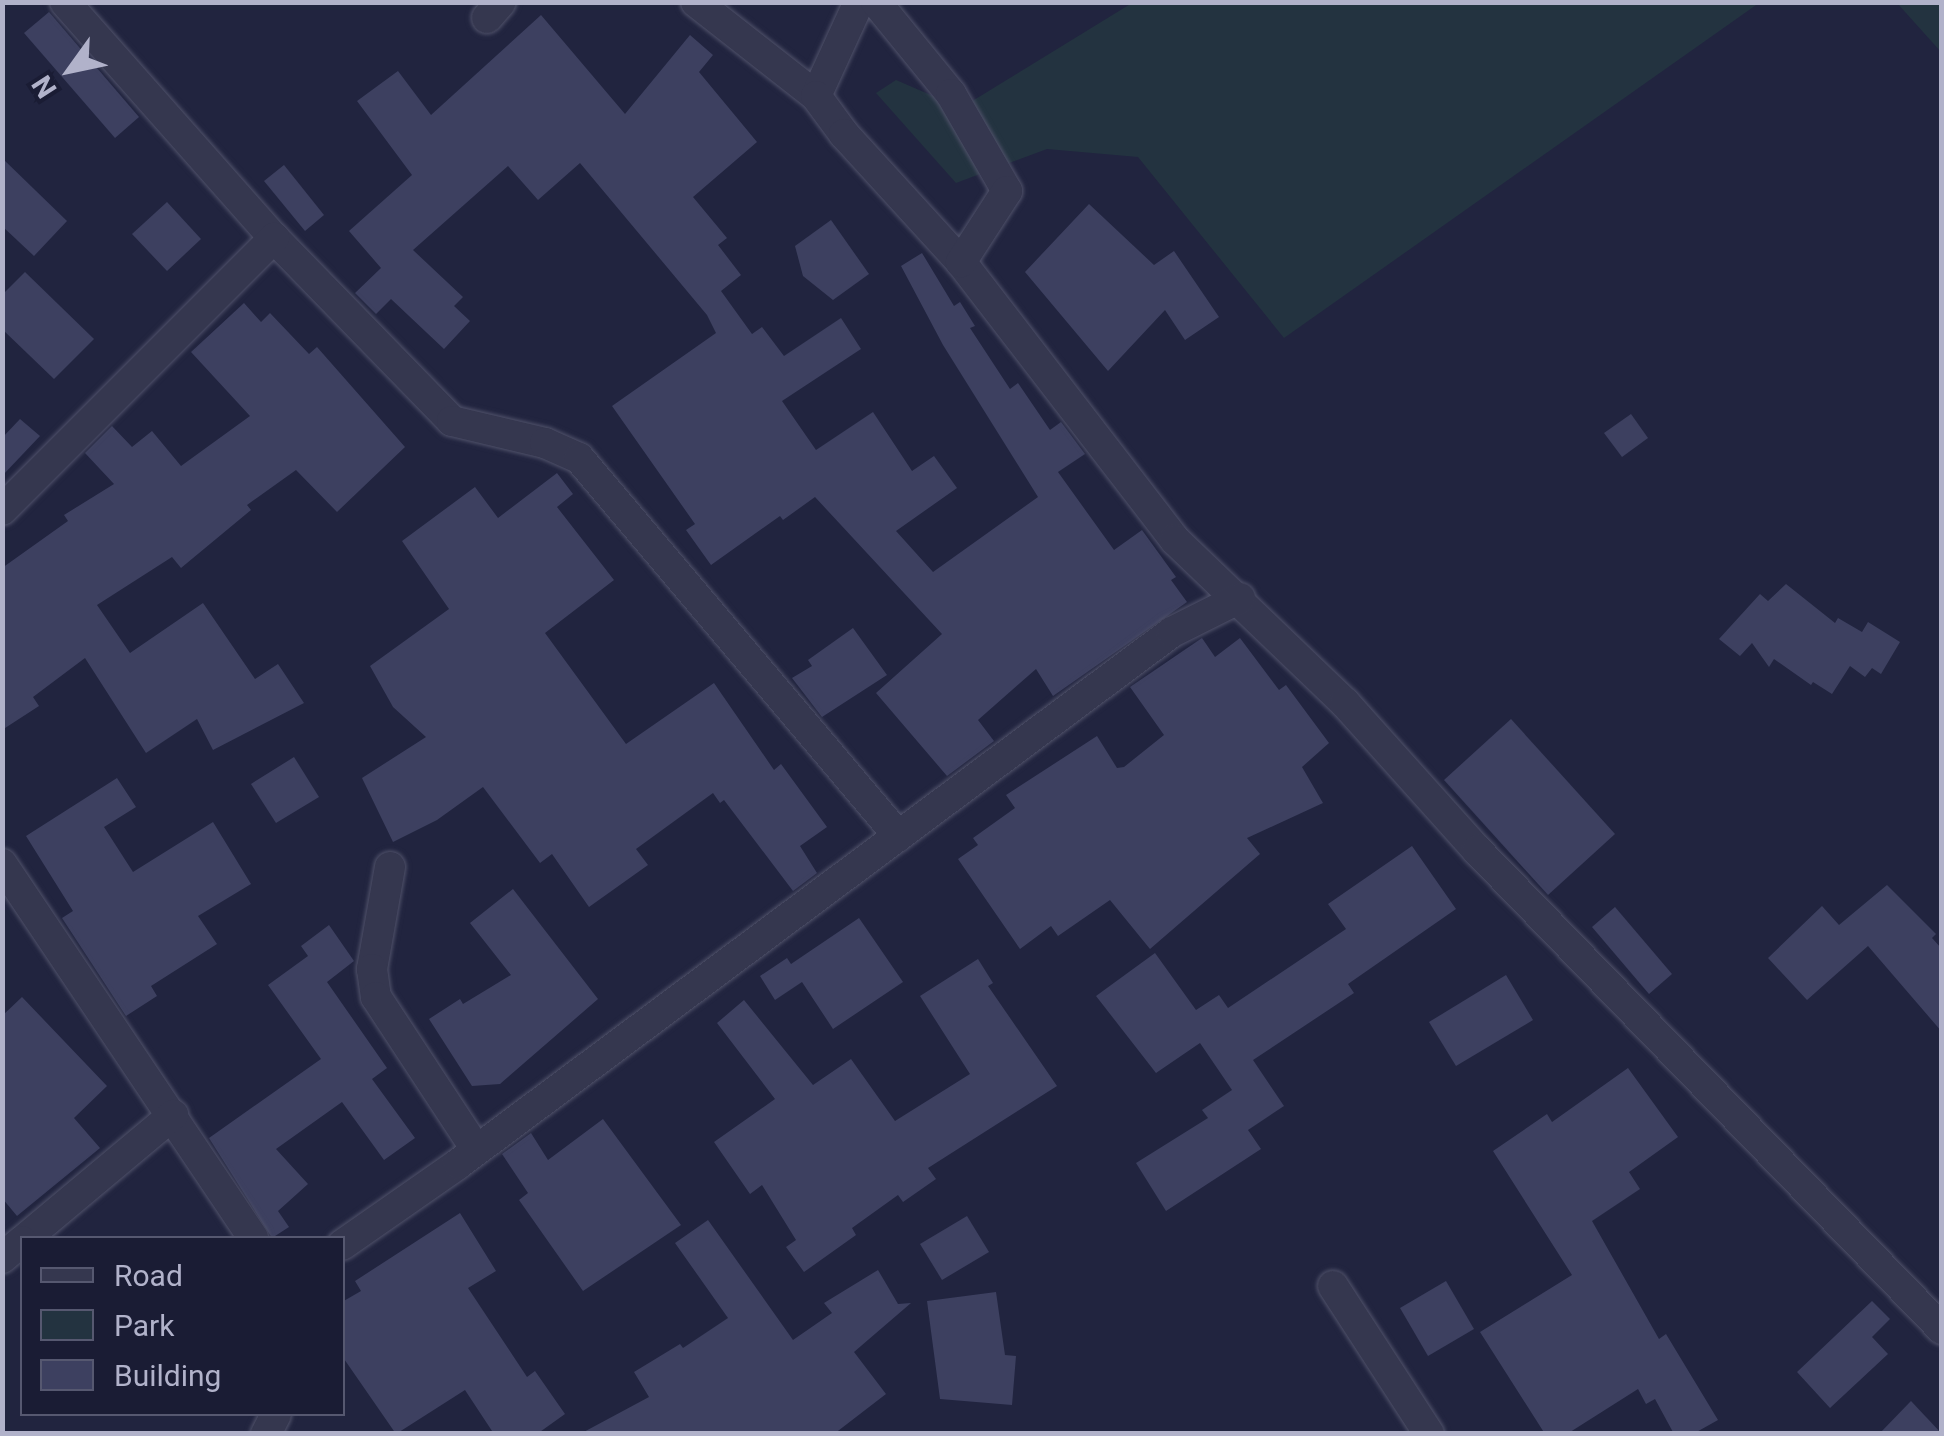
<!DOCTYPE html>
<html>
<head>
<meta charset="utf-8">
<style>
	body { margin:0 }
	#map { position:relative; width:1944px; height:1436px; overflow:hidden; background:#21243f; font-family:Roboto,sans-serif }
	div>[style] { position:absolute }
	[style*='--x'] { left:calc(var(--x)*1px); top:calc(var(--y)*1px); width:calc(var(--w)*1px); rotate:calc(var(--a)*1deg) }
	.green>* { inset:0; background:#233340 }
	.building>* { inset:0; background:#3d4060 }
	.roads { filter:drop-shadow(0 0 2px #50526a) drop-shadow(0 0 2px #50526a) }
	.minor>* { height:30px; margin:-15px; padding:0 15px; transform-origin:15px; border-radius:15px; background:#35374f }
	span { translate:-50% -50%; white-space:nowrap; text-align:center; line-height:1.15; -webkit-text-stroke:8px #1a1c34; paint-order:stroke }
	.frame { position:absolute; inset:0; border:5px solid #b1b2ca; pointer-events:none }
	.legend { position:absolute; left:20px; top:1236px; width:325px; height:180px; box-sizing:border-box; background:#1a1c34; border:2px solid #565870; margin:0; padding:12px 18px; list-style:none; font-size:30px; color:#b1b2ca }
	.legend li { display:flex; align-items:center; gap:20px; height:50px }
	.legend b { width:50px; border:2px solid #565870 }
	.north { position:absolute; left:20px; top:20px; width:100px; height:100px; -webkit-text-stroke:8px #1a1c34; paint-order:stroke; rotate:237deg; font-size:28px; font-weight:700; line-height:40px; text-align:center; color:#b1b2ca }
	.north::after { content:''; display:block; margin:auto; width:35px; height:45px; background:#b1b2ca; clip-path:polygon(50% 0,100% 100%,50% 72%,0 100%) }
</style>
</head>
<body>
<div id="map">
	<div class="green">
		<i style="clip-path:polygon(1132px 3px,1759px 3px,1284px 338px,1138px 157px,1047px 149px,956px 183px,876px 93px,896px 80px,961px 108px)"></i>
		<i style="clip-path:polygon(1897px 3px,1941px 3px,1941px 52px)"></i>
	</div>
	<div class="building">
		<i style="clip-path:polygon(49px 12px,139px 117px,115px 138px,24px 33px)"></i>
		<i style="clip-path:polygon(541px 15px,625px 114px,690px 35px,713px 55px,699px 72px,757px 142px,693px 197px,727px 238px,718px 245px,741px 275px,721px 291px,752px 334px,762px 327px,784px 356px,841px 318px,861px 349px,782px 401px,816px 450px,873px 412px,912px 471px,934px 456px,957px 488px,896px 531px,933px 572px,1038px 497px,943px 345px,901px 266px,922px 253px,954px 306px,960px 302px,975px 326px,970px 328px,1010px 389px,1018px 383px,1050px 430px,1061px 422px,1085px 454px,1058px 472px,1114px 550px,1142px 530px,1176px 577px,1171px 580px,1187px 602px,1053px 696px,1036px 669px,978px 720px,994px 741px,947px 776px,876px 693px,942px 634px,815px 497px,783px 520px,780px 516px,711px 565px,686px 530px,695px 524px,612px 406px,716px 333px,707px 315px,580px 163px,538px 200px,508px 166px,413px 250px,463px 297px,454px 306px,470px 321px,444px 349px,391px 299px,376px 314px,355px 293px,381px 268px,349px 231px,412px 175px,357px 101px,398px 71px,431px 115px)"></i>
		<i style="clip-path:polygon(2px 158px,67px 221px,34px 256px,2px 226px)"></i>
		<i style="clip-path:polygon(284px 165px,324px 215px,305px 231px,264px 181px)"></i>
		<i style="clip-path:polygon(167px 202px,201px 239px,167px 271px,132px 234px)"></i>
		<i style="clip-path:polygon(1089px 204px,1154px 265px,1174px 251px,1219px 317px,1185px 340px,1165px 310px,1108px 371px,1025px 272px)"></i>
		<i style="clip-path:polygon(831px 220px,869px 274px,833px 300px,803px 276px,795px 246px)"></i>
		<i style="clip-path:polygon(25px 272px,94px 339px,54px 379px,2px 329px,2px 295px)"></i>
		<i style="clip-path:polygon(244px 303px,261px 322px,270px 313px,309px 354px,317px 347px,405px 447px,337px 512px,296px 470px,247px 505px,251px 510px,181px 568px,172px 557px,97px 605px,130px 653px,203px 603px,255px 679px,278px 664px,304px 703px,213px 750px,197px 719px,146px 753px,85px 658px,33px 697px,39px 706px,2px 730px,2px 568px,68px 521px,64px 515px,114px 484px,85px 453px,112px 426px,132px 447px,152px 431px,181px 466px,250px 416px,191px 352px)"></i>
		<i style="clip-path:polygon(1631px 414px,1648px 438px,1622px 457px,1604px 433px)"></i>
		<i style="clip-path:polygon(20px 419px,40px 436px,2px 476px,2px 438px)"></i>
		<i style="clip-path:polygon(557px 473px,573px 494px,557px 507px,614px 580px,545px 633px,626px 744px,714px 683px,774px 770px,781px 764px,827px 827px,800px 846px,817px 873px,793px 891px,724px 800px,720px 803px,713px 793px,636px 849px,648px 865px,589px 907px,552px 854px,540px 863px,483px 787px,437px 820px,393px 842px,362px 778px,426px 737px,393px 707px,370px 666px,449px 609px,402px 541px,475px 487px,498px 518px)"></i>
		<i style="clip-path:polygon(1786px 584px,1835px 623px,1838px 618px,1862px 632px,1868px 622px,1900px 642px,1881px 674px,1872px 668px,1865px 677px,1850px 666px,1832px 694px,1813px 682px,1811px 685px,1774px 659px,1769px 667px,1752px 643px,1740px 656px,1719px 639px,1760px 594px,1768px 601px)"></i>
		<i style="clip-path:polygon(853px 628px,887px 675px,822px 717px,792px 678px,812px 666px,808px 660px)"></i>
		<i style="clip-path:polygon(1202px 638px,1215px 657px,1240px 638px,1279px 690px,1286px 685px,1329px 743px,1302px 767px,1323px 803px,1247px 838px,1260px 854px,1150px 949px,1110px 900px,1058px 936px,1051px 926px,1020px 949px,958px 859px,978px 845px,973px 838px,1015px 808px,1006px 795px,1097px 736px,1117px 768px,1124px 767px,1164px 735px,1130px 687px)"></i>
		<i style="clip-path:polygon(1511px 719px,1615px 834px,1548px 895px,1444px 780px)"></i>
		<i style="clip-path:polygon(294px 757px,319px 797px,276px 823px,251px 784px)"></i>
		<i style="clip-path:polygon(117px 778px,136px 807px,104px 827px,133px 872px,213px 822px,251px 884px,198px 916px,217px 944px,151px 986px,157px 996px,126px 1016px,62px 918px,73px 911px,26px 836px)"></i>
		<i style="clip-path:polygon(1412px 846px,1456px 909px,1348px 984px,1354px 993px,1253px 1060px,1284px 1106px,1248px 1130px,1261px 1149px,1166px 1211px,1136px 1163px,1208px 1118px,1202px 1110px,1232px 1090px,1200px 1043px,1156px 1073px,1096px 996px,1155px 953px,1196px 1010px,1219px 995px,1228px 1008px,1346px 929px,1328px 904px)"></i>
		<i style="clip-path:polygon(1887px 885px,1936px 934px,1932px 938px,1942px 949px,1942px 1032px,1868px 946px,1807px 1000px,1768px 958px,1822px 906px,1839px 925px)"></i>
		<i style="clip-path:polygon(513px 889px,598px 999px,500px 1084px,472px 1086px,429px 1019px,460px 999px,463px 1004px,511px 975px,470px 923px)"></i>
		<i style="clip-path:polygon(1615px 907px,1672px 974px,1649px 994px,1592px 927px)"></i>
		<i style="clip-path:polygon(859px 918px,903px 982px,833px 1029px,802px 982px,775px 1000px,760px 976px,787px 958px,791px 964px)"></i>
		<i style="clip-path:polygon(329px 925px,354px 961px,327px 982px,387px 1068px,372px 1079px,415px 1138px,384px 1160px,342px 1102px,276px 1149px,308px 1184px,278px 1211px,289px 1227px,272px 1238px,209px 1138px,321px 1059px,268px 985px,308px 956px,301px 946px)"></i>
		<i style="clip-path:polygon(978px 959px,993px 983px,988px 986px,1057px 1086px,928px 1168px,936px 1179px,903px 1202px,898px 1195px,852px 1228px,856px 1235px,804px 1272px,786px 1247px,796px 1240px,762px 1185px,750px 1194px,714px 1142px,775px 1099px,717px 1023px,744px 1000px,813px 1085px,851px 1059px,895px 1121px,970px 1074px,920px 996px)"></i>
		<i style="clip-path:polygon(1506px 975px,1533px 1020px,1456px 1066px,1429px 1022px)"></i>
		<i style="clip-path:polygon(22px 997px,107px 1086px,74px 1118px,100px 1148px,17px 1216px,2px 1198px,2px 1016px)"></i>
		<i style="clip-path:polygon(1628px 1068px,1678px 1137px,1629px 1172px,1640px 1189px,1592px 1221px,1659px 1339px,1666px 1334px,1718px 1420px,1693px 1434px,1674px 1434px,1655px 1399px,1646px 1404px,1638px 1389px,1567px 1434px,1545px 1434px,1480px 1332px,1572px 1275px,1493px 1151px,1547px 1114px,1552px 1122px)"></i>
		<i style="clip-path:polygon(603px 1119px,681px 1225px,583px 1291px,519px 1200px,528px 1193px,502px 1154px,531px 1133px,548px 1160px)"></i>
		<i style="clip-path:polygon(460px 1213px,496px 1271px,468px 1288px,527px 1377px,535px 1371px,565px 1414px,537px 1434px,494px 1434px,465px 1390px,396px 1434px,342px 1356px,342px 1302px,361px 1291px,355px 1281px)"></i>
		<i style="clip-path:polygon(967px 1216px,989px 1252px,942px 1280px,920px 1244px)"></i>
		<i style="clip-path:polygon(708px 1220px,793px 1340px,832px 1313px,824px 1303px,878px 1270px,898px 1304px,911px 1303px,854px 1352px,886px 1394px,834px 1434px,580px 1434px,649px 1397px,634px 1372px,680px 1344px,683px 1348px,728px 1318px,675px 1243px)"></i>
		<i style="clip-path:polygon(1446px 1281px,1474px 1329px,1428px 1356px,1400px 1308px)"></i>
		<i style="clip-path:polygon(996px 1292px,1005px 1355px,1016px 1356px,1012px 1405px,940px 1399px,927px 1301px)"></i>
		<i style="clip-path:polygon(1872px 1301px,1890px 1319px,1872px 1337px,1888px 1354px,1830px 1408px,1797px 1372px)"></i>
		<i style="clip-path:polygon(1911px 1401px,1942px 1434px,1879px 1434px)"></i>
	</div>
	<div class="roads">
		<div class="minor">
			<i style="--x:65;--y:2;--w:315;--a:48.5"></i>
			<i style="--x:274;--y:238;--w:255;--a:45.8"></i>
			<i style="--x:452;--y:421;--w:96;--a:13.3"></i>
			<i style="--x:545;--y:443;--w:37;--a:24"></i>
			<i style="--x:579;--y:458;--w:495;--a:49.8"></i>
			<i style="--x:696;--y:2;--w:152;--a:38.1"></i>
			<i style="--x:859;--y:2;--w:103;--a:114.6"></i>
			<i style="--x:816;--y:96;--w:47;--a:53.6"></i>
			<i style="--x:844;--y:134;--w:173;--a:47.6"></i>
			<i style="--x:961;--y:262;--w:351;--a:52.4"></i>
			<i style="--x:1175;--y:540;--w:236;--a:43.8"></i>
			<i style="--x:1345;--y:703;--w:198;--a:48.1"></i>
			<i style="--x:1477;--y:850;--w:668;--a:45.85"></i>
			<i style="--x:876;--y:2;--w:119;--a:50.8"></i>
			<i style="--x:951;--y:94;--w:112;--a:60"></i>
			<i style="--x:1007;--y:191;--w:85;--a:122.9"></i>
			<i style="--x:487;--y:18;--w:21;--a:-49"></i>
			<i style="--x:2;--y:510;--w:385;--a:-45"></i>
			<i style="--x:2;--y:864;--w:450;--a:56.1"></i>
			<i style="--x:390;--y:867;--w:104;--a:100"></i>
			<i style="--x:372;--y:969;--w:28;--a:82"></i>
			<i style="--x:376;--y:997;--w:181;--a:56.7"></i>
			<i style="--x:26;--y:1238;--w:192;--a:-39.9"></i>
			<i style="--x:342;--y:1245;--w:141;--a:-34.9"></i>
			<i style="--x:458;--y:1164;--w:890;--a:-36.69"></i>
			<i style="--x:1172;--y:632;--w:76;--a:-26.6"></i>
			<i style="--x:2;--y:1258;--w:26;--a:-40"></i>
			<i style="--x:1333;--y:1286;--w:176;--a:57"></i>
			<i style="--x:266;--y:1434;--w:22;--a:-63"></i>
		</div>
	</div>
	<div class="frame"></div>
	<ul class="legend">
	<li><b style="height:12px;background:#35374f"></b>Road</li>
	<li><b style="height:28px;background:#233340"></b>Park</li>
	<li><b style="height:28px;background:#3d4060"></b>Building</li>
	</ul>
	<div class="north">N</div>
</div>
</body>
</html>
